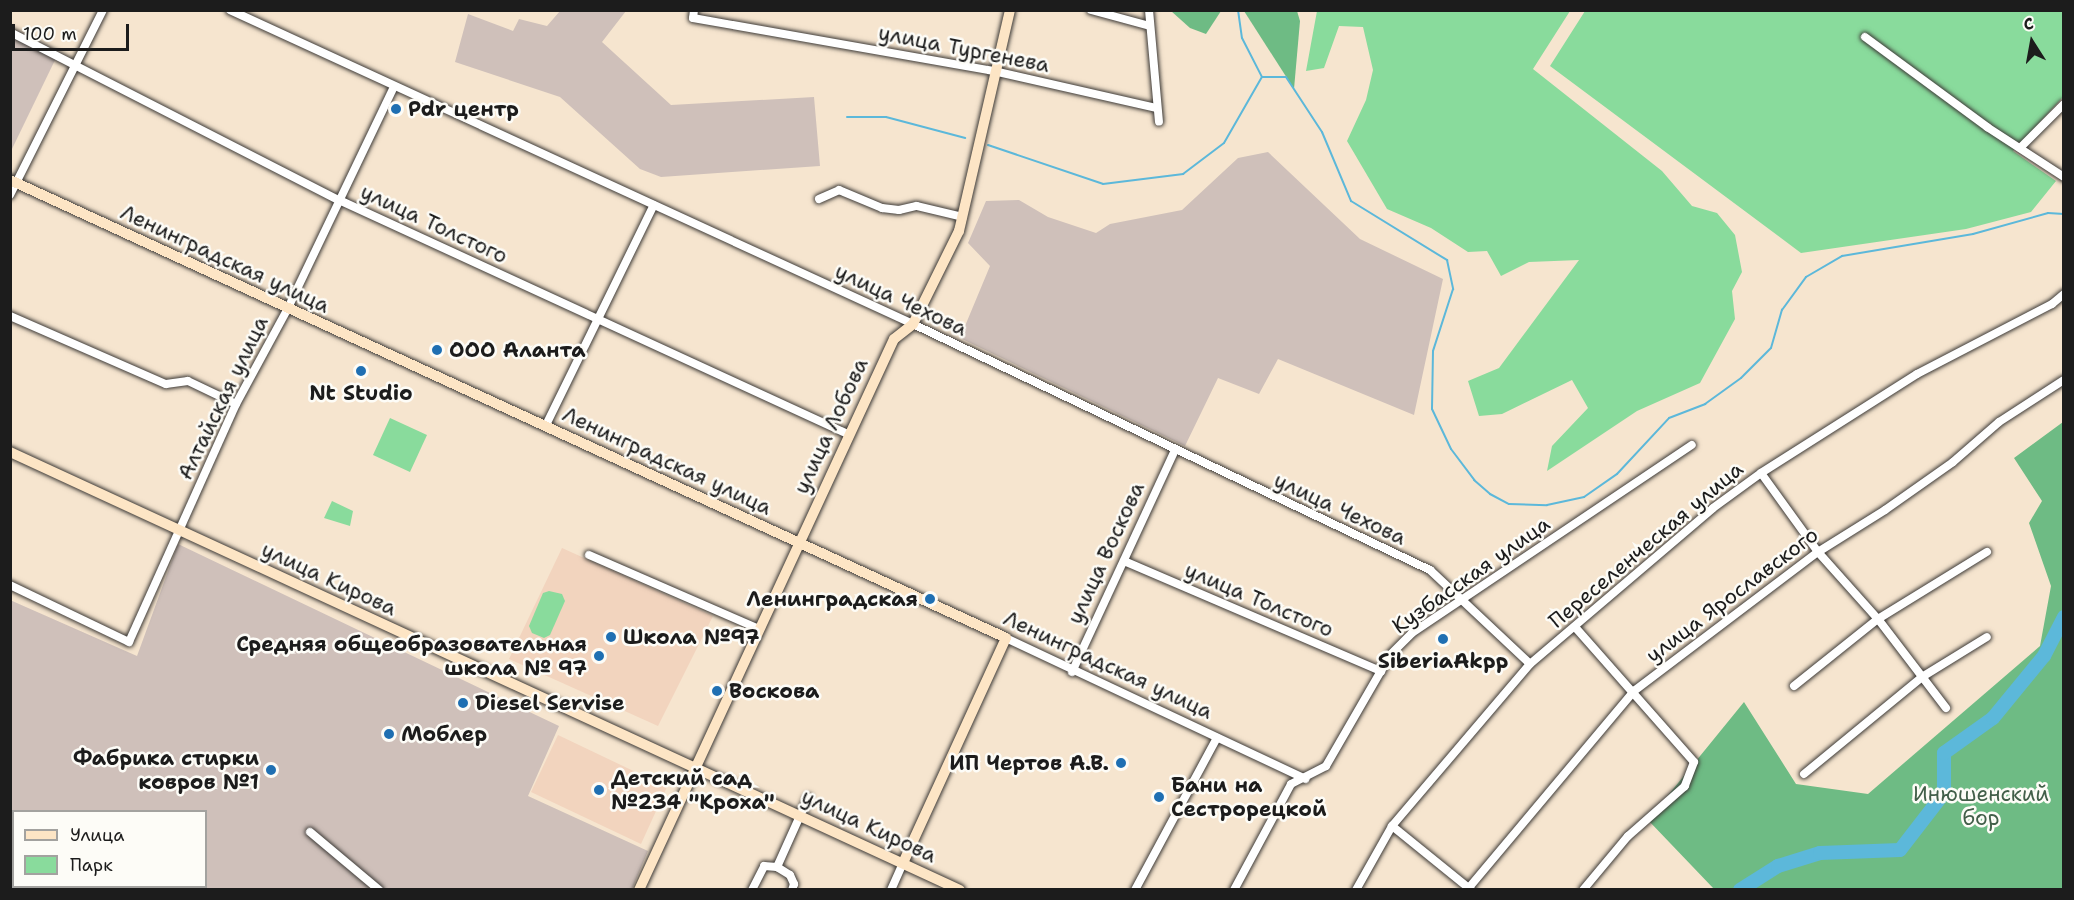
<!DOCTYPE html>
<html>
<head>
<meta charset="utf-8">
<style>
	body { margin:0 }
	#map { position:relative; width:2074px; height:900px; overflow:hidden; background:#f6e5cf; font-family:"Shantell Sans",sans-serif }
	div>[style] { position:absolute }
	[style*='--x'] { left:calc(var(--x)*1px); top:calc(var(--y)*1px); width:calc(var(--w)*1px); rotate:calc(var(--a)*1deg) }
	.built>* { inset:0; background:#f2d4be }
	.industrial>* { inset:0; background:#cfc0ba }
	.green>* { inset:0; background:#89db9c }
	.forest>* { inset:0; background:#6ebb84 }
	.stream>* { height:2px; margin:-1px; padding:0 1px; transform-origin:1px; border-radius:1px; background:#5cb8da }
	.river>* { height:14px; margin:-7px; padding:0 7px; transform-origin:7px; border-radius:7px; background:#5cb8da }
	.roads { filter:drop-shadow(0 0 2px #3d3a37) drop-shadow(0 0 2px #3d3a37) }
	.street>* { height:8px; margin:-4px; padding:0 4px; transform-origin:4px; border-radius:4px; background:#fff }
	.secondary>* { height:10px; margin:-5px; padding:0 5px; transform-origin:5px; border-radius:5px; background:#fde5c5 }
	.dots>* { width:16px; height:16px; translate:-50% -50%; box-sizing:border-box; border:3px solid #fdfcf7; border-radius:50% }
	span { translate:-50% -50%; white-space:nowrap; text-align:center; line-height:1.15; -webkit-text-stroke:5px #fdfcf7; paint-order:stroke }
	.street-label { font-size:21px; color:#1c1c1c }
	.poi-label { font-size:21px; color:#1c1c1c; font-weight:700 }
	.left { translate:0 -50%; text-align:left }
	.right { translate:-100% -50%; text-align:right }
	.park-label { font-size:21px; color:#425f49 }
	.frame { position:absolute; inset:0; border:12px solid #1c1c1c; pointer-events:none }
	.legend { position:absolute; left:12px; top:810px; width:195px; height:78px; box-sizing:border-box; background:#fdfcf7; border:2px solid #a3a29f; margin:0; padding:8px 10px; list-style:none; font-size:18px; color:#1c1c1c }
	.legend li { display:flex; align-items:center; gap:12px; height:30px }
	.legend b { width:30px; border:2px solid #a3a29f }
	.north { position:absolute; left:2002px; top:12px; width:60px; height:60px; -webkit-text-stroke:4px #fdfcf7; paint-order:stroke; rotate:349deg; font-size:16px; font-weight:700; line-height:24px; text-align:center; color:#1c1c1c }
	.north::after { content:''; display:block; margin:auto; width:21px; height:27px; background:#1c1c1c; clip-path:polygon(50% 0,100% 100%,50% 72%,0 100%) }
	.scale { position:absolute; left:12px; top:24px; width:117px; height:27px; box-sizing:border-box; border:3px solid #1c1c1c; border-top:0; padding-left:8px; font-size:18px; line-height:21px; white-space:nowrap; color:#1c1c1c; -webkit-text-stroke:4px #fdfcf7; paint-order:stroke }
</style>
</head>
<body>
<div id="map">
	<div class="built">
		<i style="clip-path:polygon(562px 548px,713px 616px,658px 726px,509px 659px)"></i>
		<i style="clip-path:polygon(558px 735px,667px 787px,641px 844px,531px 792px)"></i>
	</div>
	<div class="industrial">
		<i style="clip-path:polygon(560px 11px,626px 11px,602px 42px,671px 105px,814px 97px,820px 166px,661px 177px,640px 169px,560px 97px,455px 62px,468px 14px,513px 31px,519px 19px,547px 26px)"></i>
		<i style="clip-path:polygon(11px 37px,56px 58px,11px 151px)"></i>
		<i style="clip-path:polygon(1268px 152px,1360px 239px,1443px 279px,1414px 415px,1278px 359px,1259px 394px,1218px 378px,1185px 446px,960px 338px,990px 266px,968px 243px,986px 201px,1019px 200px,1048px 217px,1096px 233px,1110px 224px,1182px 210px,1238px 158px)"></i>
		<i style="clip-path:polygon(evenodd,178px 544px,559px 726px,528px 796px,648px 851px,632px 889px,11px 889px,10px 600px,137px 656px,178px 544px,14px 812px,206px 812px,206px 886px,14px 886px,14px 812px)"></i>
	</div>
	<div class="green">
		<i style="clip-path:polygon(1317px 11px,1570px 11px,1533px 69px,1662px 171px,1692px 206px,1717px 213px,1735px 235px,1742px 272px,1732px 291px,1735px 319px,1700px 383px,1637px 411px,1547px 471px,1552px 446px,1588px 408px,1572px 380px,1502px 414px,1479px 416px,1468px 381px,1499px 368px,1579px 260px,1529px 262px,1501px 276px,1487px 251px,1468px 252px,1431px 228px,1387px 209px,1347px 141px,1366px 100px,1373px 70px,1363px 27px,1339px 26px,1324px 68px,1306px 71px)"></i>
		<i style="clip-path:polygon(1585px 11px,2063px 11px,2063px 97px,2013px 151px,2056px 181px,2031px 212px,1966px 229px,1801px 253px,1550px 66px)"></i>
		<i style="clip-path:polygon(390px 418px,427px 435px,410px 472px,373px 455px)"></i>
		<i style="clip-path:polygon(332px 501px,353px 511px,350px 526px,324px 518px)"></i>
		<i style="clip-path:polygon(549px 591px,562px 594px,565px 601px,550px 635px,544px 638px,532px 633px,529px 626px,543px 593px)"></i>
	</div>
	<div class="forest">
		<i style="clip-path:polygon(1171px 11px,1171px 10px,1221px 11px,1206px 34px,1190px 28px)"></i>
		<i style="clip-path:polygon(1244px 11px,1297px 11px,1300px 21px,1294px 89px)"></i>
		<i style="clip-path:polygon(2063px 422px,2063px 889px,1714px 889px,1648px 820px,1744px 702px,1796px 784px,1868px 794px,2040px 646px,2051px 586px,2029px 523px,2042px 501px,2014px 458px)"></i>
	</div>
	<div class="stream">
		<i style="--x:1238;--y:10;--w:28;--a:82"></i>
		<i style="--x:1242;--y:38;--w:44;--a:62.9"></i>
		<i style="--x:1262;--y:77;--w:24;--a:0"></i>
		<i style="--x:1286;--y:77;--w:66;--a:56.8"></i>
		<i style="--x:1322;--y:132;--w:75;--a:67.2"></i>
		<i style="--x:1351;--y:201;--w:113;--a:31.6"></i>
		<i style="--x:1447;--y:260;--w:30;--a:78"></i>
		<i style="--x:1453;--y:289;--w:65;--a:107.9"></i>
		<i style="--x:1433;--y:351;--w:58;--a:91"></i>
		<i style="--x:1432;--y:409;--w:44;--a:64.6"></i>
		<i style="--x:1451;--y:449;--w:39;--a:53"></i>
		<i style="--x:1474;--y:480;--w:21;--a:41"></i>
		<i style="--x:1490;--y:494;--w:21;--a:28"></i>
		<i style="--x:1509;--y:504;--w:38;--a:2"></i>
		<i style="--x:1547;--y:505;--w:38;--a:-12"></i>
		<i style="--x:1584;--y:497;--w:40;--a:-34.9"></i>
		<i style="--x:1617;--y:474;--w:76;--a:-47.1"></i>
		<i style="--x:1669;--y:418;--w:39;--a:-21"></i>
		<i style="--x:1705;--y:404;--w:44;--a:-35.8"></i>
		<i style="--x:1741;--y:378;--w:42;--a:-45"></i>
		<i style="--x:1771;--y:348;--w:40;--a:-74"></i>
		<i style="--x:1782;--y:310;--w:41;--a:-54"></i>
		<i style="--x:1806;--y:277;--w:42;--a:-30.3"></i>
		<i style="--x:1842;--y:256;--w:133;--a:-9.5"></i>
		<i style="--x:1973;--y:234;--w:78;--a:-15.6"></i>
		<i style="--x:2048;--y:213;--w:16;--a:4"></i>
		<i style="--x:847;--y:117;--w:39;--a:0"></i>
		<i style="--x:886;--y:117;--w:82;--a:14.9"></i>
		<i style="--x:988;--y:145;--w:121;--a:18.7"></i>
		<i style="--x:1103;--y:184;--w:81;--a:-7.1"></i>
		<i style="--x:1183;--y:174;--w:51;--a:-37.1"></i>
		<i style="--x:1224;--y:143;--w:76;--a:-60.1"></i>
	</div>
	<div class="river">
		<i style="--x:1740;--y:890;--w:45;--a:-32.3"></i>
		<i style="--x:1778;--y:866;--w:44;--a:-17.2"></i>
		<i style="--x:1820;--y:853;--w:80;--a:-2.1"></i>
		<i style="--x:1900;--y:850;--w:72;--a:-52.3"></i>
		<i style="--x:1944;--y:793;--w:40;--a:-90"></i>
		<i style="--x:1944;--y:753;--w:60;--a:-35.5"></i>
		<i style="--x:1993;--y:718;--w:80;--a:-50.6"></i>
		<i style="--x:2044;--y:656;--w:44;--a:-62.9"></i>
	</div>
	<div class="roads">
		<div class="street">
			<i style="--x:230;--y:10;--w:752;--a:24.69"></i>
			<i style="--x:913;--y:324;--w:573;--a:25.45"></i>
			<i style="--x:1430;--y:570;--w:137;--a:43.2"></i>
			<i style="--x:694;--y:10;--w:8;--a:97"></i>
			<i style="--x:693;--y:18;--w:310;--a:10"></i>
			<i style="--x:998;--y:72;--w:163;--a:12.8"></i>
			<i style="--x:1091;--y:10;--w:61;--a:15.2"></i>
			<i style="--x:1149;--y:10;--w:112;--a:84.9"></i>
			<i style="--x:10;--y:32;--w:369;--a:27.1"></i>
			<i style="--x:339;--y:200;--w:562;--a:24.7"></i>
			<i style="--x:1865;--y:37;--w:152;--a:36.4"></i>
			<i style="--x:1987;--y:127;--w:92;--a:33"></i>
			<i style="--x:2020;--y:148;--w:62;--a:-45"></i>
			<i style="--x:10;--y:195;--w:207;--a:-63.3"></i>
			<i style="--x:819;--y:199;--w:22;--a:-24"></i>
			<i style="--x:839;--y:190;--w:47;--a:22.7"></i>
			<i style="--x:882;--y:208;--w:17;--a:7"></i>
			<i style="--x:899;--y:210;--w:18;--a:-13"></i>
			<i style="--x:917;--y:206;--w:47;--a:13.4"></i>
			<i style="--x:10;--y:316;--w:170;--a:23.6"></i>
			<i style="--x:166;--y:384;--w:22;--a:-8"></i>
			<i style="--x:188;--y:381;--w:53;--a:25.6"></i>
			<i style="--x:546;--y:425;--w:245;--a:-63.9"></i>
			<i style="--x:1761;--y:473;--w:97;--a:54.2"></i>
			<i style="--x:1818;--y:552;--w:90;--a:48.2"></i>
			<i style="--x:1878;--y:619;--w:112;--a:52.6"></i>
			<i style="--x:589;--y:555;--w:183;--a:23.5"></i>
			<i style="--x:1124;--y:561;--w:280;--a:23.2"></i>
			<i style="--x:10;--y:585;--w:132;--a:25.6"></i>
			<i style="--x:129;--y:642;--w:261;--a:-65.8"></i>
			<i style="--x:236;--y:404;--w:107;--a:-61.5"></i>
			<i style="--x:287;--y:310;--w:247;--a:-64.4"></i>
			<i style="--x:1575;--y:627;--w:180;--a:48.6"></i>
			<i style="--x:1694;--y:762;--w:26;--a:111"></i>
			<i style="--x:1685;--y:786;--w:76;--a:138.7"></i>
			<i style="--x:1628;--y:836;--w:70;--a:129.8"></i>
			<i style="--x:1006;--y:638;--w:331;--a:25.2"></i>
			<i style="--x:1072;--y:672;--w:245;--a:-65.1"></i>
			<i style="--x:1794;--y:686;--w:107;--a:-38.6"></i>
			<i style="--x:1878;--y:619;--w:128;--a:-31.6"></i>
			<i style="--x:1804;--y:774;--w:153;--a:-39.4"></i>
			<i style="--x:1922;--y:677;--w:76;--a:-31.6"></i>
			<i style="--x:1392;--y:826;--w:102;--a:39"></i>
			<i style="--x:310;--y:832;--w:90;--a:40"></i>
			<i style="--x:777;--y:867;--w:15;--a:32"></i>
			<i style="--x:790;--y:875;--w:10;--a:66"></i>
			<i style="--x:794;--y:884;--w:6;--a:108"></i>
			<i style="--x:752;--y:890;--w:27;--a:-63"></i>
			<i style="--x:764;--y:866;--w:13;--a:4"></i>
			<i style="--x:777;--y:867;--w:76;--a:-65.8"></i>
			<i style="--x:891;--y:890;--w:30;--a:-66"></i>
			<i style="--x:1135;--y:890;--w:173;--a:-61.7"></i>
			<i style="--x:1234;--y:890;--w:120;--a:-61.7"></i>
			<i style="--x:1291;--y:784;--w:39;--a:-27"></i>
			<i style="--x:1326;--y:766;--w:128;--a:-60"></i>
			<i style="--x:1390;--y:655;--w:31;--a:-45"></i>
			<i style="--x:1412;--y:633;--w:337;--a:-33.9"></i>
			<i style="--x:1356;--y:890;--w:73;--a:-60.6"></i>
			<i style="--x:1392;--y:826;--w:213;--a:-49.6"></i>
			<i style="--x:1530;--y:664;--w:240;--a:-40.4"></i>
			<i style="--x:1713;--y:508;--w:59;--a:-36.1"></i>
			<i style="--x:1761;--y:473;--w:185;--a:-32.4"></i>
			<i style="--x:1917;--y:374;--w:152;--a:-27.4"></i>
			<i style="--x:2052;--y:304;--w:16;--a:-40"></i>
			<i style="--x:1467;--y:890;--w:260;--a:-50"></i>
			<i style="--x:1634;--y:691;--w:231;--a:-37.1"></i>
			<i style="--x:1818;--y:552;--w:79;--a:-32.1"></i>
			<i style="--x:1885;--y:510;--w:83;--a:-35.2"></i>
			<i style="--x:1953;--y:462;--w:61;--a:-41"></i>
			<i style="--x:1999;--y:422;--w:77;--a:-32.9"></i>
		</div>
		<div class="secondary">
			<i style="--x:10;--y:180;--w:1096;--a:24.69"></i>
			<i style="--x:1006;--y:638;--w:247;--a:114.6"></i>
			<i style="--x:10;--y:452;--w:1046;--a:24.75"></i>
			<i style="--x:639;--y:890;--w:607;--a:-65.17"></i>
			<i style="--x:894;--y:339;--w:24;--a:-38"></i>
			<i style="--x:913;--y:324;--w:104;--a:-63.7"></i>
			<i style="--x:959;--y:231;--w:227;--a:-77"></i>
		</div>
	</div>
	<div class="dots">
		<i style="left:396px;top:109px;background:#1f6fb2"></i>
		<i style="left:437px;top:350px;background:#1f6fb2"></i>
		<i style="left:361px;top:371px;background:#1f6fb2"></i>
		<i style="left:930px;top:599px;background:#1f6fb2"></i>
		<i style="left:611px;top:637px;background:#1f6fb2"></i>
		<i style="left:1443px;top:639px;background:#1f6fb2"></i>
		<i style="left:599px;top:656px;background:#1f6fb2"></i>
		<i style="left:717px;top:691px;background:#1f6fb2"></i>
		<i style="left:463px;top:703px;background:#1f6fb2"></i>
		<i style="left:389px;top:734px;background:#1f6fb2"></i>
		<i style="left:1121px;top:763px;background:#1f6fb2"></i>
		<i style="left:271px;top:770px;background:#1f6fb2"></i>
		<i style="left:599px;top:790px;background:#1f6fb2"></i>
		<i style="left:1159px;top:797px;background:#1f6fb2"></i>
	</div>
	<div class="street-label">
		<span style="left:964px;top:49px;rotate:11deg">улица Тургенева</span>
		<span style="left:434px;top:224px;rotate:25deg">улица Толстого</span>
		<span style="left:225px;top:259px;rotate:25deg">Ленинградская улица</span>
		<span style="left:901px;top:300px;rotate:25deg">улица Чехова</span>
		<span style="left:223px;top:398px;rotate:-64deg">Алтайская улица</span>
		<span style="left:831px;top:426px;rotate:-65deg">улица Лобова</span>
		<span style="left:667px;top:461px;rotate:25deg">Ленинградская улица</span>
		<span style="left:1340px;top:509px;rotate:25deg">улица Чехова</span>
		<span style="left:1646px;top:545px;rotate:-40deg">Переселенческая улица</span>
		<span style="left:1106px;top:553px;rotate:-65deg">улица Воскова</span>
		<span style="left:1471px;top:575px;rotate:-35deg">Кузбасская улица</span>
		<span style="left:329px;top:579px;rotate:25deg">улица Кирова</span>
		<span style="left:1732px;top:595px;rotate:-37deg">улица Ярославского</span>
		<span style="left:1259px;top:600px;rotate:23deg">улица Толстого</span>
		<span style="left:1108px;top:665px;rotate:25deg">Ленинградская улица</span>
		<span style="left:869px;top:826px;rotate:25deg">улица Кирова</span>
	</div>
	<div class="poi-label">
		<span class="left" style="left:408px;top:109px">Pdr центр</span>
		<span class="left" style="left:449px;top:350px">ООО Аланта</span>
		<span style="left:361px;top:393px">Nt Studio</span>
		<span class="right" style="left:918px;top:599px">Ленинградская</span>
		<span class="left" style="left:623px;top:637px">Школа №97</span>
		<span class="right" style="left:587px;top:656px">Средняя общеобразовательная<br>школа № 97</span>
		<span style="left:1443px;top:661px">SiberiaAkpp</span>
		<span class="left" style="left:729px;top:691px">Воскова</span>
		<span class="left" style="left:475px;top:703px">Diesel Servise</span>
		<span class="left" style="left:401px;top:734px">Моблер</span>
		<span class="right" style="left:259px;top:770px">Фабрика стирки<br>ковров №1</span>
		<span class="right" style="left:1109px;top:763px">ИП Чертов А.В.</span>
		<span class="left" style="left:611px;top:790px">Детский сад<br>№234 "Кроха"</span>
		<span class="left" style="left:1171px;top:797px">Бани на<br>Сестрорецкой</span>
	</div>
	<div class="park-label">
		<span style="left:1981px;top:806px">Инюшенский<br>бор</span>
	</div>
	<div class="frame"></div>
	<ul class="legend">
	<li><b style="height:8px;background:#fde5c5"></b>Улица</li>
	<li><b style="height:16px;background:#89db9c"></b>Парк</li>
	</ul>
	<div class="north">С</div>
	<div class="scale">100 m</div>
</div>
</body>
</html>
